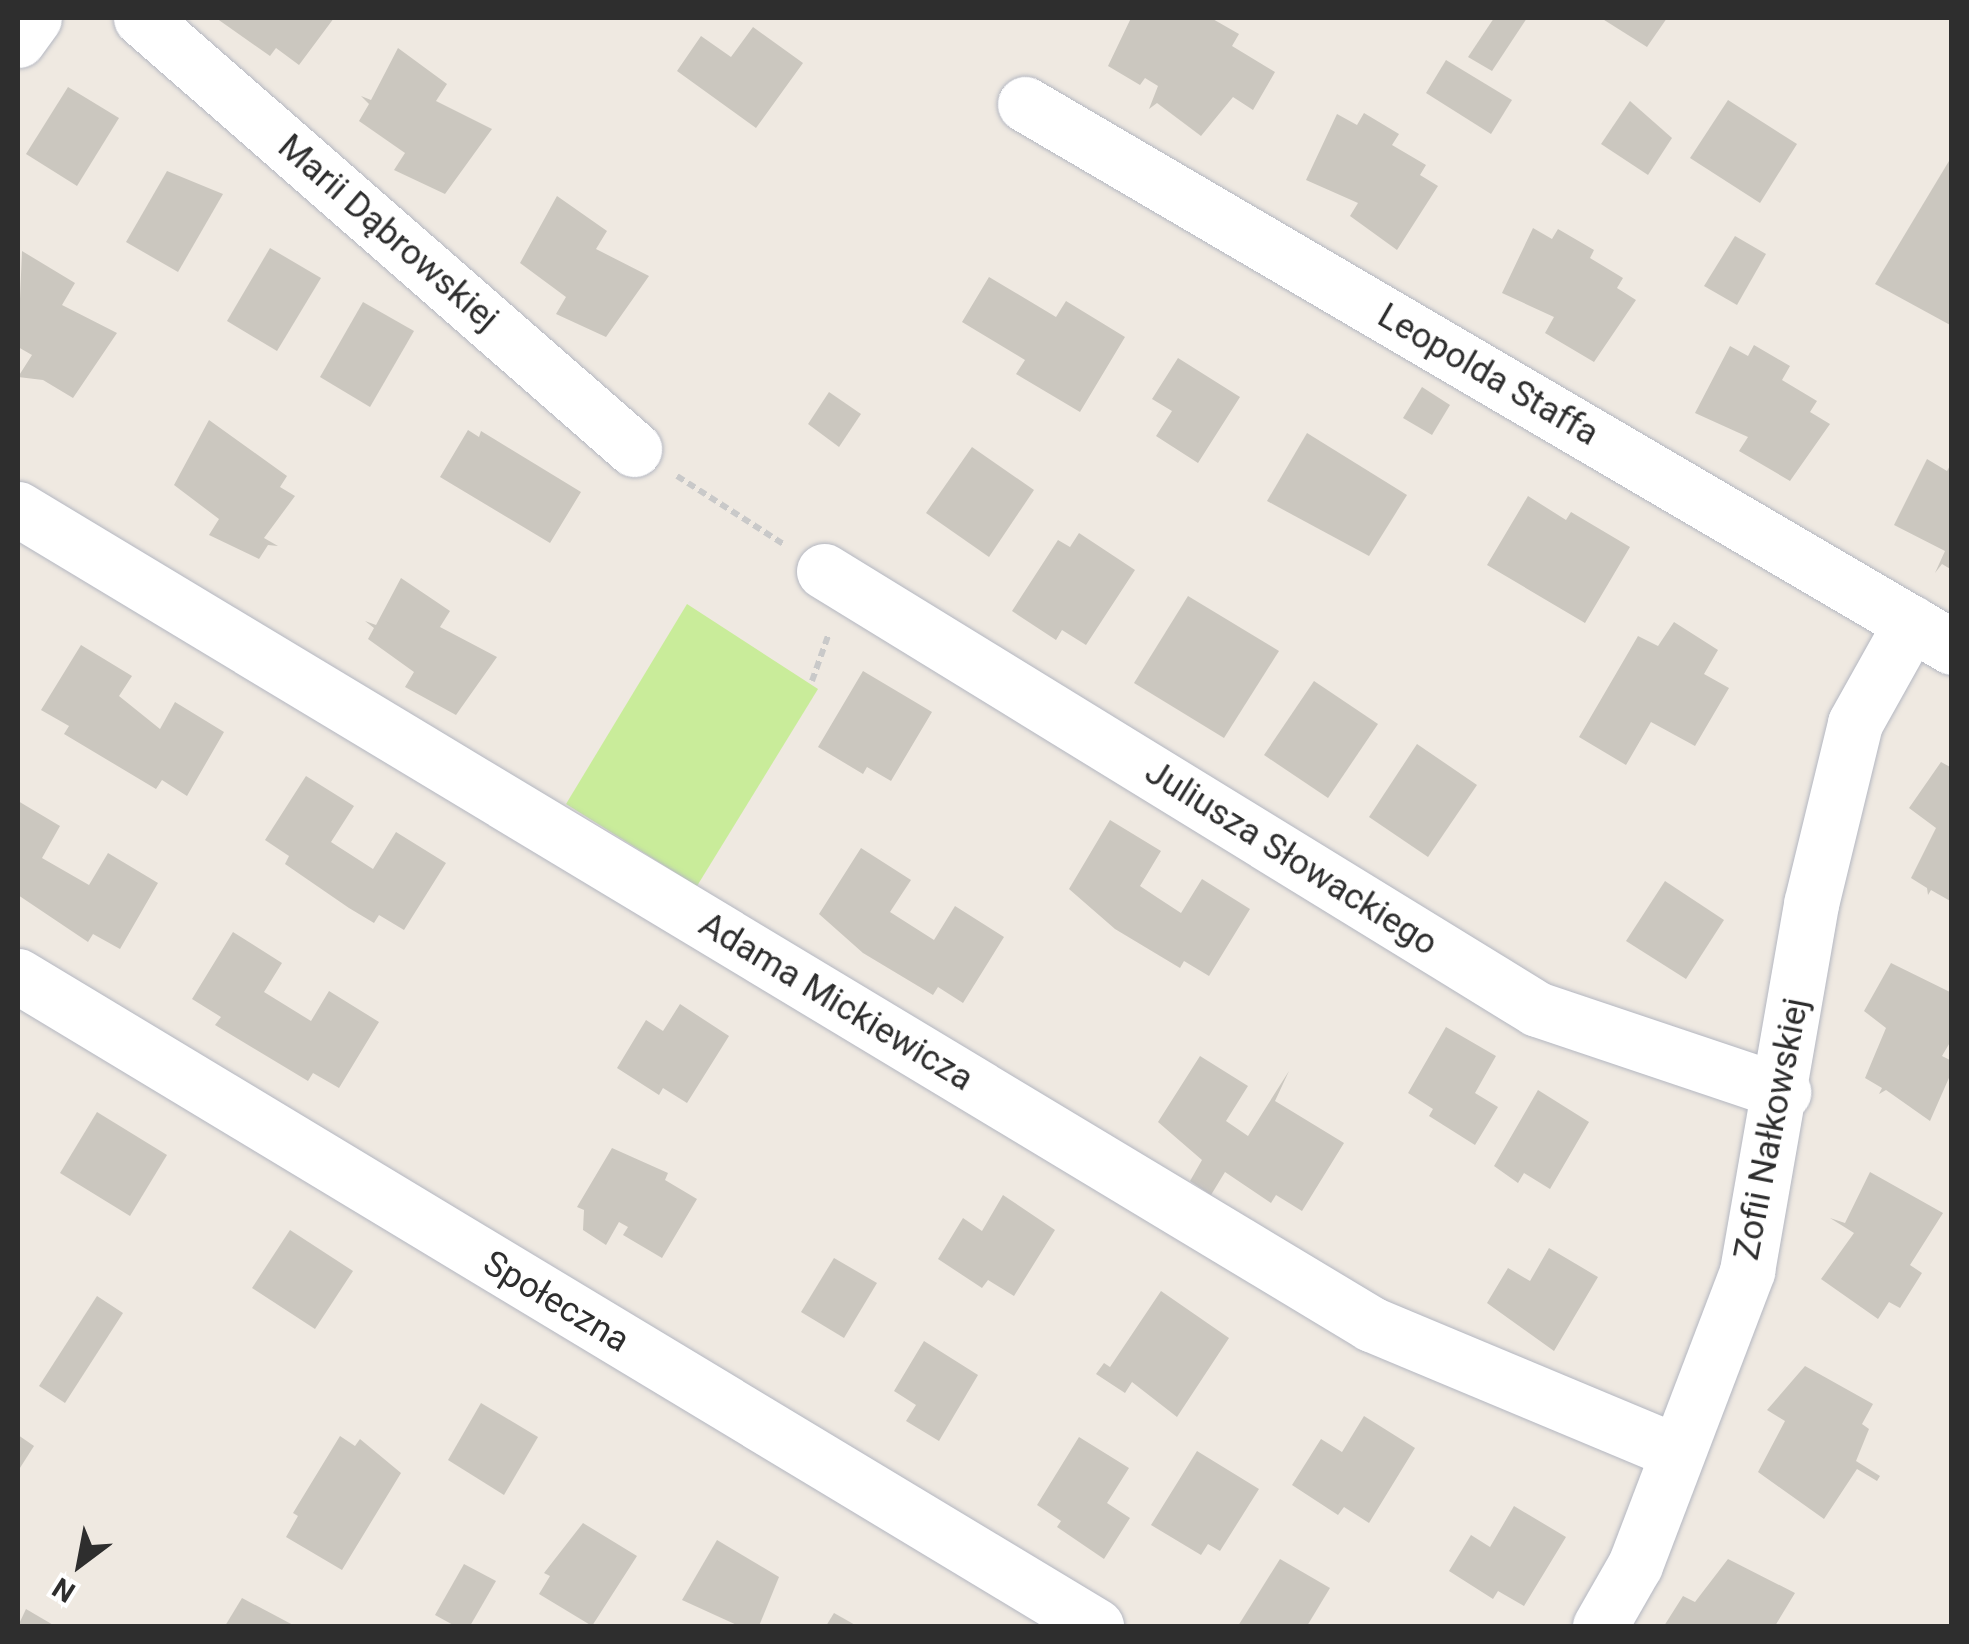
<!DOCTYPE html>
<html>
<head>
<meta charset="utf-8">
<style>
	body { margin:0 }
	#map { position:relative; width:1969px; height:1644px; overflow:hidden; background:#efe9e1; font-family:Roboto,sans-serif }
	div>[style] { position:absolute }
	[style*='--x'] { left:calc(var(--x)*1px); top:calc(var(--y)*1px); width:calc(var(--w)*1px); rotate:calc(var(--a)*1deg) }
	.pitch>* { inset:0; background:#c9ec9a }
	.building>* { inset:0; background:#cbc7bf }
	.path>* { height:6px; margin-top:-3px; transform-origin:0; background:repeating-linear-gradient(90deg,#c9c9c9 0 8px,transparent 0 13px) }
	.roads { filter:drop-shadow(0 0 2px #b4b7c1) drop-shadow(0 0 2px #b4b7c1) }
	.street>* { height:55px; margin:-27.5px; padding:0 27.5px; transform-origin:27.5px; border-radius:27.5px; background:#fff }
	span { translate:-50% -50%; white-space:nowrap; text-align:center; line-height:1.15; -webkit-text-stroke:8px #fff; paint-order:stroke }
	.street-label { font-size:35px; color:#2e2e2e }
	.frame { position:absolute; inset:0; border:20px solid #2e2e2e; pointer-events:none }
	.north { position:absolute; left:30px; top:1514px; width:100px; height:100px; -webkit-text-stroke:8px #fff; paint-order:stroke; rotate:212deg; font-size:28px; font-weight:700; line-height:40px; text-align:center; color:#2e2e2e }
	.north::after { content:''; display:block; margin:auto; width:35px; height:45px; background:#2e2e2e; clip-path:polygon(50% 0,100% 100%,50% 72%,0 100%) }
</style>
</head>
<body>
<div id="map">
	<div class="pitch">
		<i style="clip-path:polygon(687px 604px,818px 689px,697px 886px,566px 804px)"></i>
	</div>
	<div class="building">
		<i style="clip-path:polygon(216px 18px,334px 18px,299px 65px,276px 48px,270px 56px)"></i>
		<i style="clip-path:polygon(1131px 18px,1211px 18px,1239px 34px,1232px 46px,1275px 72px,1253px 110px,1233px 97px,1201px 136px,1157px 103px,1149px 109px,1158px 86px,1145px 78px,1140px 85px,1108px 66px)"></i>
		<i style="clip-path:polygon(1494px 18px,1527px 18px,1492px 71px,1468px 57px)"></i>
		<i style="clip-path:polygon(1601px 18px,1667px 18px,1647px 47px)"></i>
		<i style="clip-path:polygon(753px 27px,803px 63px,756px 128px,677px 71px,701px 36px,731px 57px)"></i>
		<i style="clip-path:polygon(398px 48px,447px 84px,436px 101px,492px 129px,445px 194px,394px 170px,405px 153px,359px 121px,369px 104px,361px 96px,371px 100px)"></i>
		<i style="clip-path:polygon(1446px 60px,1512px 100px,1491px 134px,1426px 93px)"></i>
		<i style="clip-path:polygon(68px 87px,119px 118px,77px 186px,26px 154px)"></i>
		<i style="clip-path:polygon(1728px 100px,1797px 144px,1760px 203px,1690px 158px)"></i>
		<i style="clip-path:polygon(1630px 101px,1672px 138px,1648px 175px,1601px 144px)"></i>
		<i style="clip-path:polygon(1364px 113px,1399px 134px,1392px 145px,1426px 165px,1420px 175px,1438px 186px,1397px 250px,1350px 216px,1358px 203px,1306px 180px,1337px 114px,1357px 125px)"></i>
		<i style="clip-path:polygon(1952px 156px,1952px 326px,1875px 284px)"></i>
		<i style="clip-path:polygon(167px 171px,223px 194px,178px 272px,126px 242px)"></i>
		<i style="clip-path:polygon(557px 196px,607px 231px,596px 249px,649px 276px,606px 337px,556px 314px,566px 297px,520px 263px)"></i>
		<i style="clip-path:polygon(1533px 228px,1552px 239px,1558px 229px,1594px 250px,1590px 258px,1623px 278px,1617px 288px,1636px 300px,1594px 362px,1545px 333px,1554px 317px,1502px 293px)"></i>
		<i style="clip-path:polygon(1735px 236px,1766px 254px,1737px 305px,1704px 286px)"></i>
		<i style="clip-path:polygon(270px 248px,321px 278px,277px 351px,227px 321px)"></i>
		<i style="clip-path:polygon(22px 251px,75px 283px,62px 305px,117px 333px,73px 398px,43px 380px,18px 377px,32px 355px,18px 347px)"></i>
		<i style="clip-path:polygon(989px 277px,1056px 317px,1066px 301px,1125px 337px,1080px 412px,1016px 374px,1025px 360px,962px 322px)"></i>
		<i style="clip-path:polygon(363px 302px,414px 331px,370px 407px,320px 377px)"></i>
		<i style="clip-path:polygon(1754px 345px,1790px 366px,1782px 380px,1817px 401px,1810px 412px,1830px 424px,1790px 481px,1739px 451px,1748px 437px,1695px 413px,1730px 346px,1748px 356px)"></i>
		<i style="clip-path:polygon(1178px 358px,1240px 397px,1198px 463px,1156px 436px,1172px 411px,1152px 399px)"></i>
		<i style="clip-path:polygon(1422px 387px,1450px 405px,1432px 435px,1403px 418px)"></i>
		<i style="clip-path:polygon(829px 392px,861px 414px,839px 447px,808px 424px)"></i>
		<i style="clip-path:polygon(209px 420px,287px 476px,280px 487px,295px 496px,264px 538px,278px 546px,268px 545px,259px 559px,209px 535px,219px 519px,174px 485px)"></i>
		<i style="clip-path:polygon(468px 430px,479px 437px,481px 431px,581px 492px,550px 543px,440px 477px)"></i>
		<i style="clip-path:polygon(1307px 433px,1407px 495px,1369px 556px,1267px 501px)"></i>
		<i style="clip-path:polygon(972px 447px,1034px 490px,989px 557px,926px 513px)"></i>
		<i style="clip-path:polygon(1927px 459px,1947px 471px,1952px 462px,1952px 570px,1942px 564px,1935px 573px,1945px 551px,1894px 525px)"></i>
		<i style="clip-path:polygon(1528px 496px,1566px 520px,1571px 512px,1630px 547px,1585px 623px,1487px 565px)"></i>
		<i style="clip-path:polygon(1079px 533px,1135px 570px,1086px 645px,1062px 630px,1056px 640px,1012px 611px,1058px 540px,1070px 547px)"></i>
		<i style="clip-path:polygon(401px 578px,450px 611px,440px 627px,497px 657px,456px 715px,405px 687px,414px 672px,368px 639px,374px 628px,365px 621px,376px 625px)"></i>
		<i style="clip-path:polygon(1188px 596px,1279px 651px,1224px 738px,1134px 683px)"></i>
		<i style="clip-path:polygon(1674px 622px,1718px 650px,1704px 674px,1729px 688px,1695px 746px,1651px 722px,1626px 765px,1579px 737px,1638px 636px,1658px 646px)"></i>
		<i style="clip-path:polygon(81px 645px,132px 676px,119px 696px,160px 729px,175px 702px,224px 732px,187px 796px,162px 780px,156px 789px,64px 734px,69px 726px,41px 710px)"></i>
		<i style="clip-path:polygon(863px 671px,932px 712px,891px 781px,867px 767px,863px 774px,818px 747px)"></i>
		<i style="clip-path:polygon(1314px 681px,1378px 724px,1328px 798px,1264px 755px)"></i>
		<i style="clip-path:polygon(1417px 744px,1477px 785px,1428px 857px,1369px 817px)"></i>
		<i style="clip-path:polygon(1941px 762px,1952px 768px,1952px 902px,1931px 890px,1928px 895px,1927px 888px,1911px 878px,1936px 828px,1909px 808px)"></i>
		<i style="clip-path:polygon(306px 776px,354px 806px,331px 842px,373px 869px,396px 832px,446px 863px,404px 930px,379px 915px,374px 923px,349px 908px,285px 864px,289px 856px,265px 840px)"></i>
		<i style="clip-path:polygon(18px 801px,60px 826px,42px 858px,89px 885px,108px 853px,158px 883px,120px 949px,93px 934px,88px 942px,18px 895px)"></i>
		<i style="clip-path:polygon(1110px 820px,1161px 851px,1140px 886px,1158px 898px,1181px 913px,1202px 879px,1250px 909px,1209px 976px,1184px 961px,1180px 968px,1115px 929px,1069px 889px)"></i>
		<i style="clip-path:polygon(861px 848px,911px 880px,890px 912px,934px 940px,955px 906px,1004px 937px,963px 1003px,938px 987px,933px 995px,863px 953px,819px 914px)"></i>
		<i style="clip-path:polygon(1665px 881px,1724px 920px,1686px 979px,1626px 941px)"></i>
		<i style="clip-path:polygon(233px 932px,282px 963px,264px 992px,311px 1021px,329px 991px,379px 1022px,339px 1088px,313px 1073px,308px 1081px,215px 1025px,221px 1017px,192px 999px)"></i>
		<i style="clip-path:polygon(1891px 963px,1952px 993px,1952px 1039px,1942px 1056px,1952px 1061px,1952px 1071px,1930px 1121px,1886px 1090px,1879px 1094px,1882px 1088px,1865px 1078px,1886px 1028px,1864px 1011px)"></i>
		<i style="clip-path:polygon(680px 1004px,729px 1036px,687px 1103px,663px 1088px,659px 1095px,617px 1068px,646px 1020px,663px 1031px)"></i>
		<i style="clip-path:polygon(1446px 1027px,1496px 1056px,1475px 1093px,1498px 1107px,1475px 1145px,1429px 1116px,1433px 1109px,1408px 1093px)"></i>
		<i style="clip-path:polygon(1200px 1056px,1248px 1086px,1226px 1121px,1248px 1136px,1289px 1071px,1275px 1101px,1344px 1143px,1302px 1211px,1276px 1195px,1271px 1203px,1225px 1172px,1211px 1195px,1190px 1181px,1202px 1160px,1158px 1122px)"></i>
		<i style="clip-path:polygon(1538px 1090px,1589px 1122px,1550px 1189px,1524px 1173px,1518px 1183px,1494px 1166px)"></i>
		<i style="clip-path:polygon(97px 1112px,167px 1155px,130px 1216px,60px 1173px)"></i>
		<i style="clip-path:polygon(612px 1148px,668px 1173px,665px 1180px,697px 1199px,662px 1258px,623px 1235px,628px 1227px,619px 1222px,606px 1245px,583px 1230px,584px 1210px,577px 1207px)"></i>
		<i style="clip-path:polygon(1870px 1172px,1943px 1213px,1910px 1265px,1922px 1273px,1900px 1308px,1889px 1302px,1878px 1319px,1821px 1279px,1854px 1233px,1830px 1218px,1845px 1223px)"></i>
		<i style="clip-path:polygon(1003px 1195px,1055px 1230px,1014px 1296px,988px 1280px,982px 1288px,938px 1259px,963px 1218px,982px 1231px)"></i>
		<i style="clip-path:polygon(290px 1230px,353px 1271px,315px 1329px,252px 1288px)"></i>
		<i style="clip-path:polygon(1549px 1248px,1598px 1277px,1554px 1351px,1487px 1303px,1508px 1268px,1530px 1281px)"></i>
		<i style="clip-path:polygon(834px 1258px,877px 1283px,844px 1338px,801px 1312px)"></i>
		<i style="clip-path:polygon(1161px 1291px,1229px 1338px,1177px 1417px,1132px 1382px,1125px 1393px,1096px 1374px,1104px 1363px,1110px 1367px)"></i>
		<i style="clip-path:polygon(97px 1296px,123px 1313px,65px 1403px,39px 1386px)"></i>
		<i style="clip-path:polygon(924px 1341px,978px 1375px,939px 1441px,906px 1421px,916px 1405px,894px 1391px)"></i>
		<i style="clip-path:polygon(1805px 1366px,1873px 1404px,1862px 1424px,1869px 1429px,1856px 1461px,1880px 1476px,1877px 1481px,1857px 1469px,1824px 1519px,1758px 1472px,1785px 1421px,1767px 1410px)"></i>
		<i style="clip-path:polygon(481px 1403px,538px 1437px,504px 1495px,448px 1460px)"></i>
		<i style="clip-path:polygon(1364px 1416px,1415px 1448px,1369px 1523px,1344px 1507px,1338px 1515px,1292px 1485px,1321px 1439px,1342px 1452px)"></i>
		<i style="clip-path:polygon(18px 1435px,34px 1446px,18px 1471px)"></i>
		<i style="clip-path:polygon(340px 1436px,355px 1446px,360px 1439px,401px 1473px,342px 1570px,286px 1537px,298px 1516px,293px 1513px)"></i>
		<i style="clip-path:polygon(1079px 1437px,1129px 1468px,1107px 1503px,1130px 1518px,1104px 1559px,1057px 1527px,1061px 1521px,1037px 1505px)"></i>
		<i style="clip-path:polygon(1197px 1451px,1259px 1489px,1220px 1551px,1208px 1544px,1201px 1555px,1151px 1525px)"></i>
		<i style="clip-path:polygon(1514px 1506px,1566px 1537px,1524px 1606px,1498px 1591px,1493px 1599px,1449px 1571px,1471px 1535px,1490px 1547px)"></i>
		<i style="clip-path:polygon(583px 1523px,637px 1556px,592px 1626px,539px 1594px,550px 1576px,544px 1573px)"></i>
		<i style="clip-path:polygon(717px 1540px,779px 1577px,759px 1626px,739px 1626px,682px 1600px)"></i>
		<i style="clip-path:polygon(1280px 1559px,1330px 1588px,1307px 1626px,1238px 1626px)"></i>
		<i style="clip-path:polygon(1728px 1559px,1795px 1593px,1775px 1626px,1664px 1626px,1683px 1596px,1695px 1602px)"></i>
		<i style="clip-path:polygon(464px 1564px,496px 1581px,470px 1626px,455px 1626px,435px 1615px)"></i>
		<i style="clip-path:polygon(242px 1598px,295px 1626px,225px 1626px)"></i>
		<i style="clip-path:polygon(26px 1609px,55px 1626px,18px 1626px)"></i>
		<i style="clip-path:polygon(834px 1613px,857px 1626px,826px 1626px)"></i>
	</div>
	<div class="path">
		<i style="--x:677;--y:476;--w:128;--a:32.6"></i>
		<i style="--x:812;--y:681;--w:51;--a:-70.5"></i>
	</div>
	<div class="roads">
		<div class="street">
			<i style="--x:141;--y:18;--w:655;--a:41.16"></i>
			<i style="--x:18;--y:40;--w:27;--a:-54"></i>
			<i style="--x:1025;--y:104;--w:1074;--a:30.36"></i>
			<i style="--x:18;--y:509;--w:1580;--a:31.06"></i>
			<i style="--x:1371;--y:1324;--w:332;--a:22.7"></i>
			<i style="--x:824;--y:571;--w:837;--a:31.56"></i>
			<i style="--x:1537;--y:1009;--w:260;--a:18.6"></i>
			<i style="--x:18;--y:976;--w:1259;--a:31.09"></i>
			<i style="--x:1600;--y:1626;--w:70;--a:-60.2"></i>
			<i style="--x:1635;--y:1565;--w:315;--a:-69.1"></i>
			<i style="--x:1747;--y:1271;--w:373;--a:-80.1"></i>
			<i style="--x:1811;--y:904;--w:186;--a:-76.3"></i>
			<i style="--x:1855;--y:723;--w:115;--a:-60.8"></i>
		</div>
	</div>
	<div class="street-label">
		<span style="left:388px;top:233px;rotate:41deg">Marii Dąbrowskiej</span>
		<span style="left:1488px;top:375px;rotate:30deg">Leopolda Staffa</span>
		<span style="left:1291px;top:858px;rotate:32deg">Juliusza Słowackiego</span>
		<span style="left:836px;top:1002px;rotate:31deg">Adama Mickiewicza</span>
		<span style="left:1772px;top:1129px;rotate:-79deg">Zofii Nałkowskiej</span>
		<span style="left:556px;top:1302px;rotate:31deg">Społeczna</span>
	</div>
	<div class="frame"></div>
	<div class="north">N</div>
</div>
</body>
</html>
